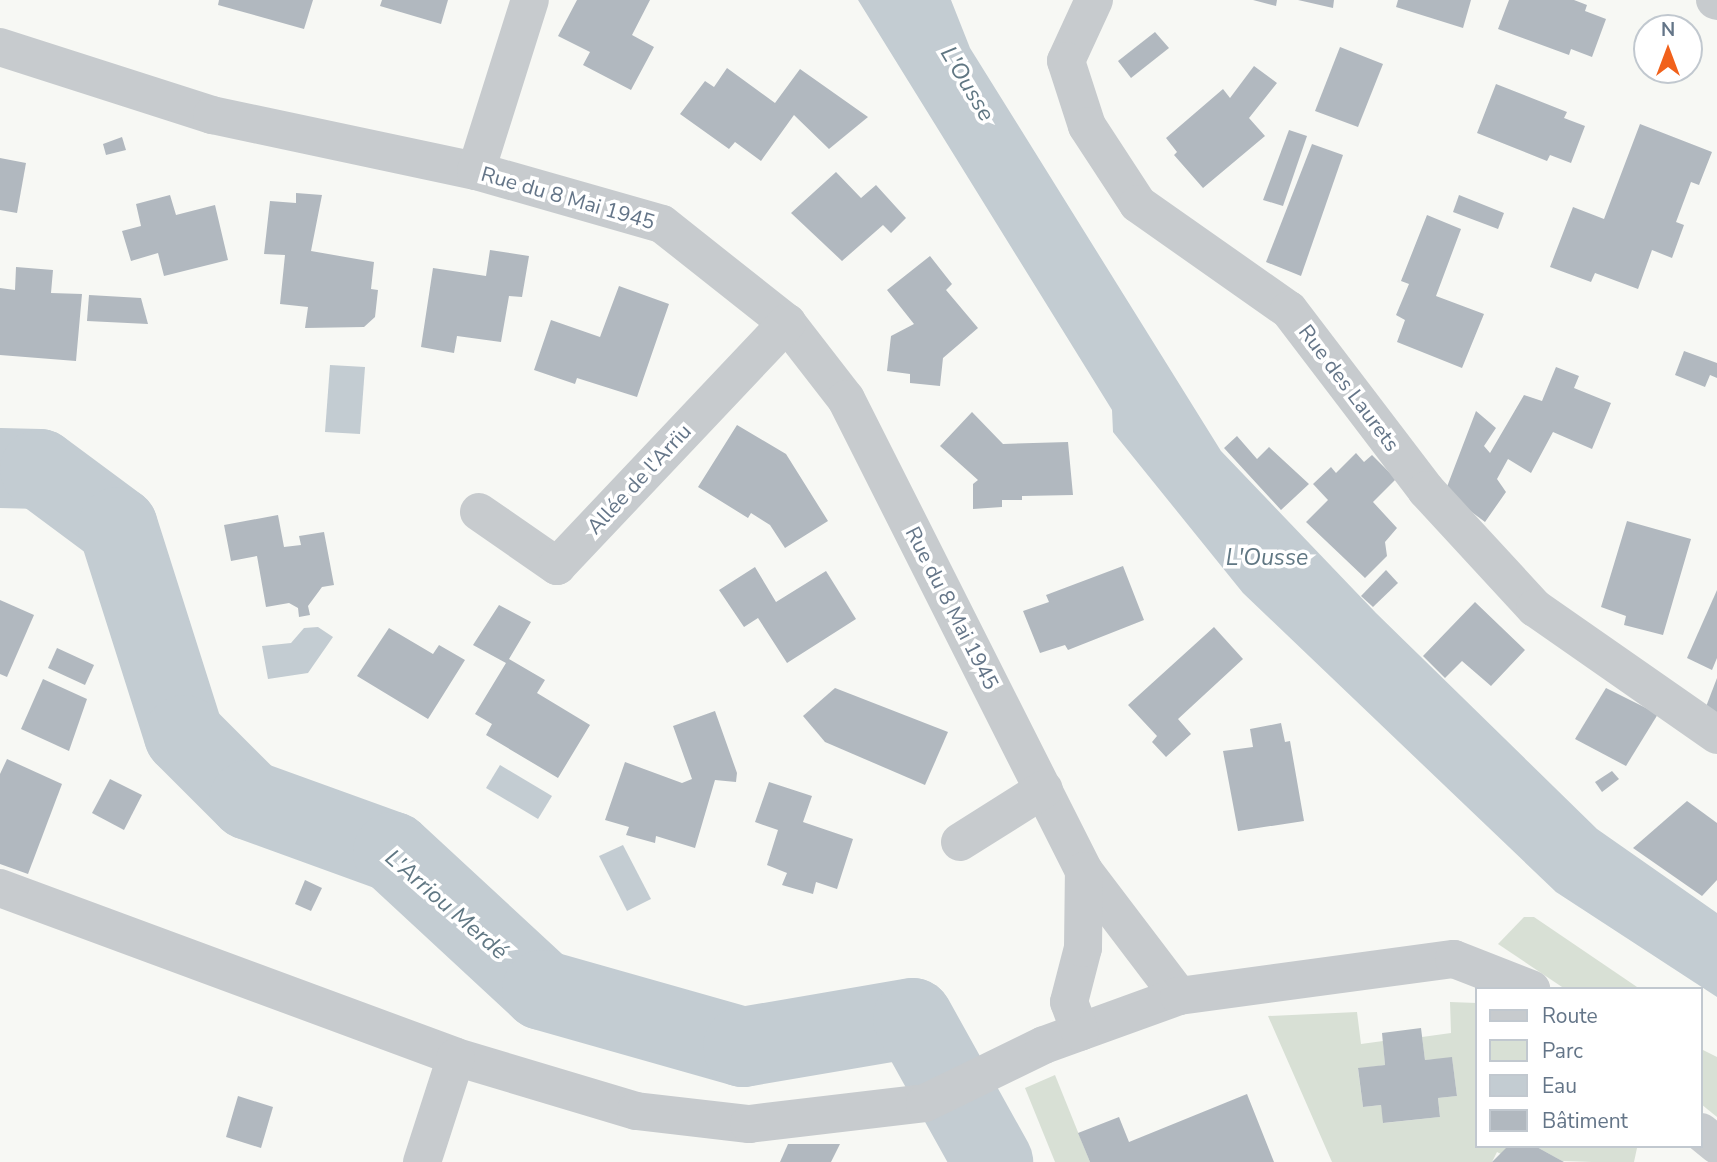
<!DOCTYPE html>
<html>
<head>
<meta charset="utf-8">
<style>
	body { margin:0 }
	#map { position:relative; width:1717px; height:1162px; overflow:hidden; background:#f7f8f4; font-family:"Nunito Sans",sans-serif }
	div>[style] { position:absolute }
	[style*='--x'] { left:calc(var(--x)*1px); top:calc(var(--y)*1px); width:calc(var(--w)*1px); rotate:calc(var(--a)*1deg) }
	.green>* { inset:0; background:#d8e0d5 }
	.water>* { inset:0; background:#c3ccd2 }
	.river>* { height:80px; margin:-40px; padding:0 40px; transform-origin:40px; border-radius:40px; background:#c3ccd2 }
	.building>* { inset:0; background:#b1b8bf }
	.minor>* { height:38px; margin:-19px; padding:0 19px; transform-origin:19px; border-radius:19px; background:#c7cbce }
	span { translate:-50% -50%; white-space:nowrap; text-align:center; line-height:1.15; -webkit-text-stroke:7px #fff; paint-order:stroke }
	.street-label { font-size:21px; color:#647588 }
	.water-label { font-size:23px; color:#607783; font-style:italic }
	.legend { position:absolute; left:1475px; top:987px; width:228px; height:161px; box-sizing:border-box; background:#fff; border:2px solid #c1c8cf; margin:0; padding:9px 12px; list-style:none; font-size:21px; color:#647588 }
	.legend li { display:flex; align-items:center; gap:14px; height:35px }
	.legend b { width:35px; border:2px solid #c1c8cf }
	.north { position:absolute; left:1633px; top:14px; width:70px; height:70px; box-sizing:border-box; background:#fff; border:2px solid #c1c8cf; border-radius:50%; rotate:0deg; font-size:19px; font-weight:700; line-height:28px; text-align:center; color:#647588 }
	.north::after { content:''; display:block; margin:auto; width:24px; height:32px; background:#f1611b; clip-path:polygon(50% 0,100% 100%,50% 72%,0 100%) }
</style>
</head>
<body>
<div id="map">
	<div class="green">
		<i style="clip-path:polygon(1524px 917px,1534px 917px,1640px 989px,1565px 989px,1498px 944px)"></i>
		<i style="clip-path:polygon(1450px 1002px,1477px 1003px,1477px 1146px,1508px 1146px,1503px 1155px,1497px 1152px,1492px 1162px,1332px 1162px,1268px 1016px,1357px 1012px,1361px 1044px,1383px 1041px,1385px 1065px,1358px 1069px,1363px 1107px,1381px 1105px,1384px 1123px,1440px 1117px,1438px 1098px,1457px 1096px,1452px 1058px,1425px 1060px,1422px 1037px,1451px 1033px)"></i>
		<i style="clip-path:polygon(1701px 1049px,1717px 1057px,1717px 1117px,1701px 1104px)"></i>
		<i style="clip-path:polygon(1055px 1075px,1090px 1162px,1055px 1162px,1025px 1088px)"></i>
		<i style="clip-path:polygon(1535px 1146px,1636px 1146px,1637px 1148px,1634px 1162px,1592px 1162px,1562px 1161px)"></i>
	</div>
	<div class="water">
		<i style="clip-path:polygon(858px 0,951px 0,970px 48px,1221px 451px,1376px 613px,1597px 829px,1717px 913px,1717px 997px,1556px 892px,1243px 593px,1113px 432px,1112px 410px)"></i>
		<i style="clip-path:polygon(330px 365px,365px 367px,360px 434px,325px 432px)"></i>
		<i style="clip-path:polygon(318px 627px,333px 637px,308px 673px,268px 679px,262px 646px,291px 643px,304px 628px)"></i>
		<i style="clip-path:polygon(500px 765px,552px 796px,538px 819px,486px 788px)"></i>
		<i style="clip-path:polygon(623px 845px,651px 899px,627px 911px,599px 856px)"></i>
	</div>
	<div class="river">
		<i style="--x:0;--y:468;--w:40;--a:1.4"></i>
		<i style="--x:40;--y:469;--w:97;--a:36.6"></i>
		<i style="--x:118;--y:527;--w:218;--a:72.4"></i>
		<i style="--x:184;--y:735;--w:92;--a:45"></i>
		<i style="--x:249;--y:800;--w:153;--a:19.9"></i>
		<i style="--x:393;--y:852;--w:203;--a:42.8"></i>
		<i style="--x:542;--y:990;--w:209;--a:15.8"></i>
		<i style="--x:743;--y:1047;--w:172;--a:-9.7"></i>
		<i style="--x:913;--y:1018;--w:165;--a:60.9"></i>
	</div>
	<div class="building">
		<i style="clip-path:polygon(219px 0,313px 0,304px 29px,218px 5px)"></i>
		<i style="clip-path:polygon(382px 0,448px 0,441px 24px,380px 6px)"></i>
		<i style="clip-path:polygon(577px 0,650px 0,632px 35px,654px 47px,631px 90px,583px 65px,590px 52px,558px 36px)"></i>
		<i style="clip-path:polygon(1253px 0,1277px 0,1276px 6px)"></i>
		<i style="clip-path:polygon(1298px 0,1334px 0,1333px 8px)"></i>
		<i style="clip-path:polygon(1398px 0,1471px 0,1463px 28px,1396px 7px)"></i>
		<i style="clip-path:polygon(1509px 0,1574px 0,1587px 5px,1585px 11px,1606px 19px,1592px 57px,1571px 49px,1569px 55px,1498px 29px)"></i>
		<i style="clip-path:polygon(1155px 32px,1169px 48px,1131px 78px,1118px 61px)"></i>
		<i style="clip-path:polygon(1340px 47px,1383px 64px,1358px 127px,1315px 111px)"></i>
		<i style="clip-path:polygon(1254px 66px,1277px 83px,1249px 118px,1265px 136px,1203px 188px,1174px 155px,1177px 152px,1166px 138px,1223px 89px,1230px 98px)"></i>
		<i style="clip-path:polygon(727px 68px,775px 103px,800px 69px,868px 117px,829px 149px,794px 115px,761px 161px,735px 142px,729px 149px,680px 114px,705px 81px,714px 87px)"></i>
		<i style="clip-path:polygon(1496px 84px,1567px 112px,1564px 118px,1585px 126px,1571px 163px,1550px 155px,1547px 161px,1477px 133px)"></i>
		<i style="clip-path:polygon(1640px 124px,1712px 152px,1699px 185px,1691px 182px,1676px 222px,1684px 225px,1672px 258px,1652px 250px,1638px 289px,1595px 273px,1591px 282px,1550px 267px,1573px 207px,1604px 219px)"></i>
		<i style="clip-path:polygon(1289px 130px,1307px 136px,1283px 206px,1263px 200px)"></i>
		<i style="clip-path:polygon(122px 137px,126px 150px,106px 155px,103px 144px)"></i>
		<i style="clip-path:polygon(1312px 144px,1343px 155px,1301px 276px,1266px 262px)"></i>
		<i style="clip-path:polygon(0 158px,26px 163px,17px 213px,0 210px)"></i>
		<i style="clip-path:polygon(836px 172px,861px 198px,876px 185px,906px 218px,891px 233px,883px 225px,842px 261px,791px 213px)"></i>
		<i style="clip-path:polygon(296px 193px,322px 195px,311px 251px,374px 262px,371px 289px,378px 290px,375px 317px,364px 327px,305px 328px,308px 307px,280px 304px,285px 255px,264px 254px,270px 201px,296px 203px)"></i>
		<i style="clip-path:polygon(170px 195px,176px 215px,215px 205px,228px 260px,164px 276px,158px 253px,131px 261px,122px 231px,141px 226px,136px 204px)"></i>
		<i style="clip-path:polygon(1459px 195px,1504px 213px,1498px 229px,1453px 212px)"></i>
		<i style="clip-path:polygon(1427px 215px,1461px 229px,1436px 296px,1484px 314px,1462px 368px,1397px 342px,1405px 320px,1396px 315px,1409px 284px,1401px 281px)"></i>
		<i style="clip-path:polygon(490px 250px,529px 256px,522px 297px,509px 296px,501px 342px,457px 336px,454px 353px,421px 347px,433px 268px,486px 276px)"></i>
		<i style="clip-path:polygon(930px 256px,952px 284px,946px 290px,978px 328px,943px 358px,940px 386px,910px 383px,910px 374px,887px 371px,891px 336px,914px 324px,887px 290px)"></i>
		<i style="clip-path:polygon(16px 267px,53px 270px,51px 293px,82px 294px,76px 361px,0 355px,0 288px,15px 290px)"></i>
		<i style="clip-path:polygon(619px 286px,669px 304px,637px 397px,577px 378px,575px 384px,534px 370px,551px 320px,600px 337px)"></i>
		<i style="clip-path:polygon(89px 295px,141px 298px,148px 324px,87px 321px)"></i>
		<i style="clip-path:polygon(1684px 351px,1717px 363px,1717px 378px,1710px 375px,1705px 387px,1675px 375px)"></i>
		<i style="clip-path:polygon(1556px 367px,1579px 376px,1574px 388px,1611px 403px,1592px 449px,1553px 432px,1531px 473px,1508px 459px,1497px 479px,1506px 492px,1485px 522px,1445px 492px,1476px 411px,1496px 428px,1484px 446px,1490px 453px,1524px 395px,1542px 401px)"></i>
		<i style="clip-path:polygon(972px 412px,1003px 444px,1068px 442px,1073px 495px,1022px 496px,1022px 500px,1002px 500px,1002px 507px,973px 509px,973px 484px,978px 480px,940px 446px)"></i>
		<i style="clip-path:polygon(737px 425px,786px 454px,828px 521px,785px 548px,770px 525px,751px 513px,748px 518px,698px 487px)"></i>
		<i style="clip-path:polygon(1237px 436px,1257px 459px,1269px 447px,1309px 484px,1281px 510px,1224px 448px)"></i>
		<i style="clip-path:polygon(1356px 453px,1364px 462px,1372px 455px,1396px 479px,1373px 502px,1397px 528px,1385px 542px,1387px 556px,1365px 578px,1306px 522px,1328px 500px,1313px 484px,1331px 467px,1336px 473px)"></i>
		<i style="clip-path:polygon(278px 515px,284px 547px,301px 545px,299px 536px,324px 532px,334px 585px,322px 587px,308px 606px,310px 615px,299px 617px,298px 608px,289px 603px,266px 607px,257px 556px,231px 561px,224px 525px)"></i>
		<i style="clip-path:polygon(1627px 521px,1691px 539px,1663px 635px,1624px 625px,1626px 616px,1601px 607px)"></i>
		<i style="clip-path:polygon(1123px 566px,1144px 620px,1068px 650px,1065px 645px,1040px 653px,1023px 611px,1049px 602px,1046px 595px)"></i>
		<i style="clip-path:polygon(755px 567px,776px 602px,826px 571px,856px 619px,787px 663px,758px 618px,744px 627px,719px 590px)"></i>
		<i style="clip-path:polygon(1386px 570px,1398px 583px,1373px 607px,1361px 596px)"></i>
		<i style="clip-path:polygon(1717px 590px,1717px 658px,1712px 670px,1687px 658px)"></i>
		<i style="clip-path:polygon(0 600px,34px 615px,7px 677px,0 674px)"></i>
		<i style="clip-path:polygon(1475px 602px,1525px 650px,1491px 686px,1462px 661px,1445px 678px,1423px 656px)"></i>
		<i style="clip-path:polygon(499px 605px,531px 622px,509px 659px,545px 680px,537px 693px,590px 725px,558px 778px,486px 735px,492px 724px,475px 714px,506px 663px,473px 645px)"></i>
		<i style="clip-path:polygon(1214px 627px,1243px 659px,1178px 719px,1191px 734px,1166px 757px,1152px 742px,1157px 736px,1128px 705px)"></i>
		<i style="clip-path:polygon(389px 628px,433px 654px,439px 645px,465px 660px,428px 719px,357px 676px)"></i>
		<i style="clip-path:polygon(57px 648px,94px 665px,85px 685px,48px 668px)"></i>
		<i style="clip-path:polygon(1717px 678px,1717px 721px,1704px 712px)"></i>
		<i style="clip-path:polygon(43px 679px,87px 699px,69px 751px,21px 729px)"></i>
		<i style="clip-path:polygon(835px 688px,948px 732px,925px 785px,825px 742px,803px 716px)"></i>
		<i style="clip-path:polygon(1606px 688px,1658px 714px,1626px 766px,1575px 739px)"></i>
		<i style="clip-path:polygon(715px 711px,737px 773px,736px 782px,715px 780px,695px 848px,656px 836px,655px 843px,626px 835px,629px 827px,605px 820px,625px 762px,682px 783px,692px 779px,673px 726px)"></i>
		<i style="clip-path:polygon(1281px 723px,1285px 742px,1290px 741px,1304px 821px,1238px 831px,1223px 751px,1253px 747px,1250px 729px)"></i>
		<i style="clip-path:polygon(7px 759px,62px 784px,28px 874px,0 864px,0 774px)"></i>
		<i style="clip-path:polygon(1612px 771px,1619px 779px,1602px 792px,1595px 782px)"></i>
		<i style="clip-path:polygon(110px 779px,142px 795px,124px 830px,92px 813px)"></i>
		<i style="clip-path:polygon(769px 782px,812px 796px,803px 822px,853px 839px,837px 889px,816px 882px,813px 894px,782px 885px,787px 873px,767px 865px,778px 830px,755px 822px)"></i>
		<i style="clip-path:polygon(1687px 801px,1717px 823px,1717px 880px,1702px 896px,1633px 848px)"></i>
		<i style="clip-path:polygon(305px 880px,322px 888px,311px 911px,295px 904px)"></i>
		<i style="clip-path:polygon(1421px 1028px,1425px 1060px,1452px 1057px,1457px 1096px,1438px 1098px,1440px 1117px,1383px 1123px,1381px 1105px,1363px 1107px,1358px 1068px,1385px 1065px,1382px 1033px)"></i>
		<i style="clip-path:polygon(1247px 1094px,1274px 1162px,1090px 1162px,1078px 1133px,1119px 1117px,1129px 1142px)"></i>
		<i style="clip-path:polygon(238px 1096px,273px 1107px,261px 1148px,226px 1137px)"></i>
		<i style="clip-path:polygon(788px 1144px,840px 1144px,831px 1162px,780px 1162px)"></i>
		<i style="clip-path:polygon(1508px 1146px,1535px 1146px,1564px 1162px,1492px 1162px)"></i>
	</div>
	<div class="minor">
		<i style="--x:1094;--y:0;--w:67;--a:114.7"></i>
		<i style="--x:1066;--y:61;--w:68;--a:72.1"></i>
		<i style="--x:1087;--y:126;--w:93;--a:56.8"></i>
		<i style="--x:1138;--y:204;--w:184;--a:35.1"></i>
		<i style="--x:1289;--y:310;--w:226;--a:52.7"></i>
		<i style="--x:1426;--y:490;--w:161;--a:47.3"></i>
		<i style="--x:1535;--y:608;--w:222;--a:34.9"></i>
		<i style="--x:1715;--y:0;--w:2;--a:27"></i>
		<i style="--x:0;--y:47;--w:223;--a:17.8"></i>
		<i style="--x:212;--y:115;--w:270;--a:12"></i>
		<i style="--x:476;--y:171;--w:193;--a:15.9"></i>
		<i style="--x:662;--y:224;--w:159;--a:38.4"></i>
		<i style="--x:787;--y:323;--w:96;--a:52.2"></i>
		<i style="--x:846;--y:399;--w:529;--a:63.24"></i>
		<i style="--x:1084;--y:871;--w:157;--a:52.8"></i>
		<i style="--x:476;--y:171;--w:179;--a:-72.5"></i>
		<i style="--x:479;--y:512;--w:95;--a:34.7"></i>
		<i style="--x:557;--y:566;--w:335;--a:-46.6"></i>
		<i style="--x:960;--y:842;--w:99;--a:-32.2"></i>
		<i style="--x:0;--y:888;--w:486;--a:20.3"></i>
		<i style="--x:456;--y:1057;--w:188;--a:16.7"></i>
		<i style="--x:636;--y:1111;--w:114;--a:6.6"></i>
		<i style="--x:749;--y:1124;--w:177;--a:-6.8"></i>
		<i style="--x:925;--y:1103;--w:132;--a:-26"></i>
		<i style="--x:1044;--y:1045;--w:144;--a:-19.9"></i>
		<i style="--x:1179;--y:996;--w:277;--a:-7.7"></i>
		<i style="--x:1454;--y:959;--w:83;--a:21.3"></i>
		<i style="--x:1080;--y:1032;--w:32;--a:-110"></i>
		<i style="--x:1069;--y:1002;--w:56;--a:-75.5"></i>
		<i style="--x:1083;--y:948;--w:77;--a:-89.3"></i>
		<i style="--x:1701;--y:1132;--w:21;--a:39"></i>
		<i style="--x:422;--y:1162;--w:110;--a:-72.1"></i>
	</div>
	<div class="street-label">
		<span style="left:568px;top:198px;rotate:16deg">Rue du 8 Mai 1945</span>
		<span style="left:1349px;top:388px;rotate:53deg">Rue des Laurets</span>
		<span style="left:639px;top:479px;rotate:-47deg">Allée de l'Arrïu</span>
		<span style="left:952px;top:608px;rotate:63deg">Rue du 8 Mai 1945</span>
	</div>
	<div class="water-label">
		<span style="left:967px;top:84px;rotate:59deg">L'Ousse</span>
		<span style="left:1267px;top:558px">L'Ousse</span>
		<span style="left:446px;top:905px;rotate:41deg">L'Arriou Merdé</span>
	</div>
	<ul class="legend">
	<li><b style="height:9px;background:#c7cbce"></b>Route</li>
	<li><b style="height:19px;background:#d8e0d5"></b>Parc</li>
	<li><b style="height:19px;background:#c3ccd2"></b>Eau</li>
	<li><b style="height:19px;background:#b1b8bf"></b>Bâtiment</li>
	</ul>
	<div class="north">N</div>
</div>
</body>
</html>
